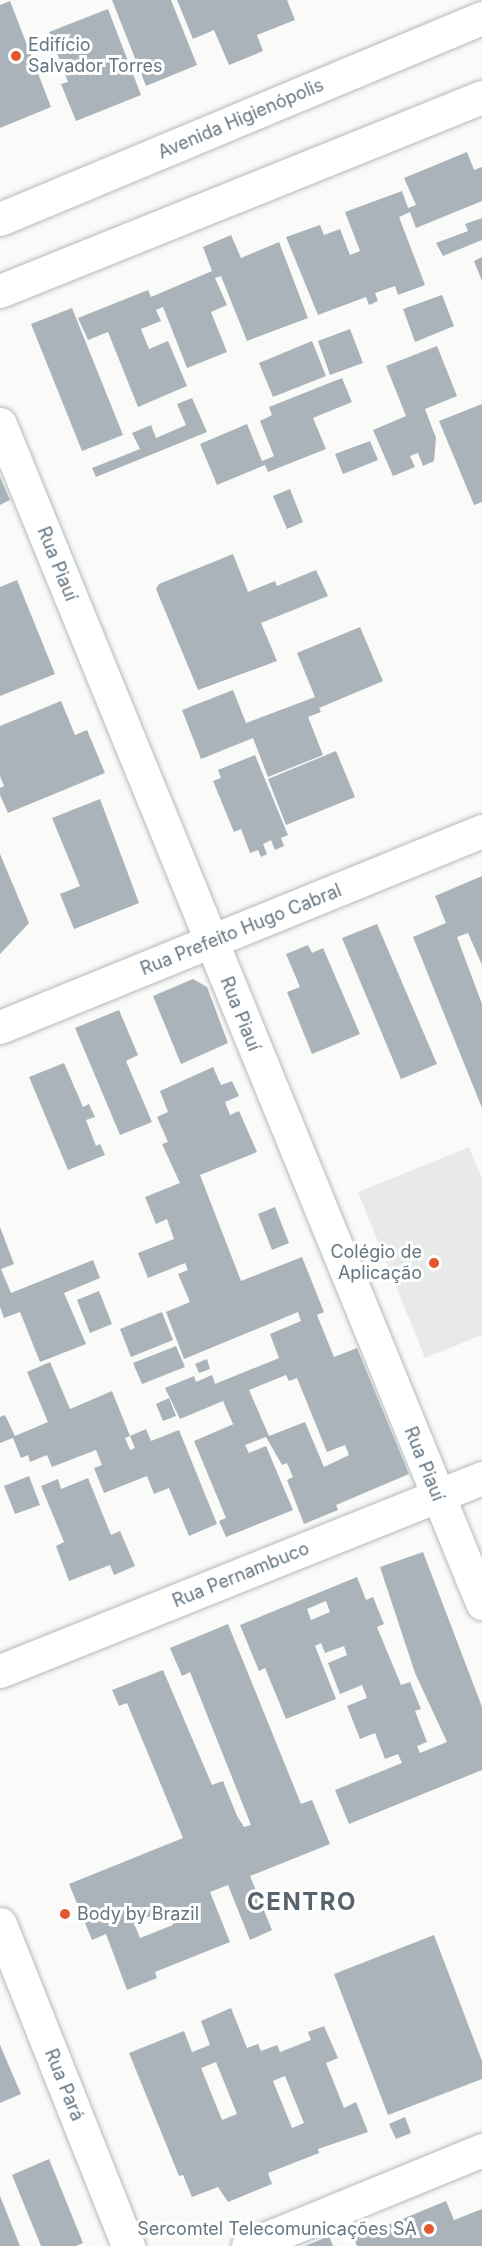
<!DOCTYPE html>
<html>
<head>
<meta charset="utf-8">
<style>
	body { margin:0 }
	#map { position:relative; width:482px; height:2246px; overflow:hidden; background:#fafaf8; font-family:Inter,sans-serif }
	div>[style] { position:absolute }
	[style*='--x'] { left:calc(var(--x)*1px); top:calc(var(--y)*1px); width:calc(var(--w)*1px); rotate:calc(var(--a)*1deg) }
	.built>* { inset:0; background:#e8e9e9 }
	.building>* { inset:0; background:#aab3b9 }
	.roads { filter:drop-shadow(0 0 2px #b3babf) drop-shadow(0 0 2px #b3babf) }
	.secondary>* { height:33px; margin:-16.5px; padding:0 16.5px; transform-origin:16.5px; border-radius:16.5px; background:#fff }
	.dots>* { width:16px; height:16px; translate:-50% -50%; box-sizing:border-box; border:3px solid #fff; border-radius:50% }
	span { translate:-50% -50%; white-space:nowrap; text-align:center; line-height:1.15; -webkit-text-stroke:6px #fff; paint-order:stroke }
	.poi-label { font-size:18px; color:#657683 }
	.left { translate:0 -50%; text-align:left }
	.right { translate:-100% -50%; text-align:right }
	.street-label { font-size:18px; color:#657683 }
	.district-label { font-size:24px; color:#57646e; font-weight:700; letter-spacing:1.5px }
</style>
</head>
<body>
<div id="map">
	<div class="built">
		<i style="clip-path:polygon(469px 1147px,482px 1179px,482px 1335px,425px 1358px,358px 1192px)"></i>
	</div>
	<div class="building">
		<i style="clip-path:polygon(112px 0,171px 0,197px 65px,146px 86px)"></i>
		<i style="clip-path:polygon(177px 0,287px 0,295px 20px,257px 35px,263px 51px,229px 65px,214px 30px,193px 39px)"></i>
		<i style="clip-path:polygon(10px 1px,51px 107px,0 128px,0 5px)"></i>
		<i style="clip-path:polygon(108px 9px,141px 95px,76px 121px,61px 84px,68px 82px,49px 32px)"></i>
		<i style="clip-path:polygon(467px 152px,474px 170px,482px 167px,482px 201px,416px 228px,410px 212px,399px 217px,425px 285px,398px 295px,395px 286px,375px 293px,378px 301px,369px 305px,366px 297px,318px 315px,286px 237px,320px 225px,324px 235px,340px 229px,350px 255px,360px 251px,345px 212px,402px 191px,408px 208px,416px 205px,404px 178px)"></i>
		<i style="clip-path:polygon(482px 218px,482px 240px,443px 256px,436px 243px,468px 231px,465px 224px)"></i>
		<i style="clip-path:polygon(231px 235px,241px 258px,279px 242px,308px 318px,247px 341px,221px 276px,215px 278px,227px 305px,211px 312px,227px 352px,187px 368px,163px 307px,156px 310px,161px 321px,141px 329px,149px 349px,168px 341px,187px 386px,138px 407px,108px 332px,88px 340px,78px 318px,148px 290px,151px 297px,212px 271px,203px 247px)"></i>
		<i style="clip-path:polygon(482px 257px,482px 281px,474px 261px)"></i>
		<i style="clip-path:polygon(442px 295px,454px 326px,415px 342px,403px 309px)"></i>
		<i style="clip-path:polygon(72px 308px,123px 435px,82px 451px,31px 324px)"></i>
		<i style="clip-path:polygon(350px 329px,363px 363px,330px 375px,318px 341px)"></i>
		<i style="clip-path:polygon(312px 341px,326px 376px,273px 397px,259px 363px)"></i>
		<i style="clip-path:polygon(437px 346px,457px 396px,425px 409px,436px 438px,434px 461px,423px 466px,418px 453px,410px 456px,415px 467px,393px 476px,373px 430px,406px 416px,386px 366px)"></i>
		<i style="clip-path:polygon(342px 378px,352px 402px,313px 418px,326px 449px,268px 472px,265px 465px,217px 485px,200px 444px,247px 424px,262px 461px,274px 456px,260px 421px,272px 415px,269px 407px)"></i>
		<i style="clip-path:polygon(192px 398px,207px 432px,96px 477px,92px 468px,140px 449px,132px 433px,151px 425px,156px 438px,186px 425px,177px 404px)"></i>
		<i style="clip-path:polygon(482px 404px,482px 502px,474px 505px,439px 421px)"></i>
		<i style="clip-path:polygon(370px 441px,378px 460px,343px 474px,335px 454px)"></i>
		<i style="clip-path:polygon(0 477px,10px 500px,0 505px)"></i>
		<i style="clip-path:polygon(290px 489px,303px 522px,287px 529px,273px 496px)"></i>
		<i style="clip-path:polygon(233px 554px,248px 592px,275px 581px,277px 586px,316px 570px,328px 596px,261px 623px,277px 661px,198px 690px,156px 589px,159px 584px)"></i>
		<i style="clip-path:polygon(17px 580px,55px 674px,0 696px,0 587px)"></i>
		<i style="clip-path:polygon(360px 627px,383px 681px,319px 708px,321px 712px,308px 717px,323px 755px,268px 777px,253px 738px,201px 759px,182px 710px,233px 690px,246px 723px,315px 697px,297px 653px)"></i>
		<i style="clip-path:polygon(61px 701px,75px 735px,87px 730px,105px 773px,8px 813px,0 795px,0 788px,4px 786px,0 776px,0 726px)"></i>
		<i style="clip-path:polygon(336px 751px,355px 797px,286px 825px,268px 779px)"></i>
		<i style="clip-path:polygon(255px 755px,288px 835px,281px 838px,284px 846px,275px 850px,271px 840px,263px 844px,267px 854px,261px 857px,258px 850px,250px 853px,241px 829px,234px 832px,213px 781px,221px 778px,218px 770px)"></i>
		<i style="clip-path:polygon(100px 799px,139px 903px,74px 929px,60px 894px,80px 886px,52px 818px)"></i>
		<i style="clip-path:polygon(0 854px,29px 923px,0 954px)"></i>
		<i style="clip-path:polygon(482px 876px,482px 965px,468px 933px,457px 937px,482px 1004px,482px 1108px,413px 937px,446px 923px,435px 896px)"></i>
		<i style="clip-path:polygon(377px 924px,437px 1064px,401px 1079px,342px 938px)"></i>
		<i style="clip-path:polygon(308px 945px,312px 953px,323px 948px,360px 1034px,312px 1054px,287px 992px,300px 987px,286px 954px)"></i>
		<i style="clip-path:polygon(193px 979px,207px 987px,228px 1043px,181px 1064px,153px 996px)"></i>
		<i style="clip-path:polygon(119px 1010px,138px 1055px,126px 1061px,152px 1122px,120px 1135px,75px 1028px)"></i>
		<i style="clip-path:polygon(64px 1063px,83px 1107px,89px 1104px,95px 1117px,86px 1120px,96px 1146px,100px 1144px,105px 1155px,68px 1170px,29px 1077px)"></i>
		<i style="clip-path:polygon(evenodd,213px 1067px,221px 1085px,232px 1081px,239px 1096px,225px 1102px,230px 1115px,239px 1111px,257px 1152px,200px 1175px,241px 1281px,302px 1257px,324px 1312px,317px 1315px,334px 1357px,357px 1348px,409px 1474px,336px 1505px,338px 1510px,304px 1524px,287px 1480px,293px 1477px,287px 1463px,282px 1465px,266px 1437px,245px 1445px,249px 1453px,266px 1446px,293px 1510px,226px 1537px,219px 1521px,226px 1518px,194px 1441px,236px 1423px,233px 1424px,223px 1401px,180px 1419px,165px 1388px,194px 1376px,196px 1382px,212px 1375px,215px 1384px,279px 1358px,270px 1334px,301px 1321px,298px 1312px,184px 1359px,166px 1312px,190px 1302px,178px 1274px,188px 1270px,185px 1263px,148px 1278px,138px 1253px,174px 1239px,167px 1219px,156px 1224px,145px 1197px,180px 1183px,162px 1144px,168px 1142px,157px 1117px,168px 1112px,160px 1091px,213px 1067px,286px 1375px,289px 1381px,297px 1378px,327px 1452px,345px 1445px,349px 1455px,324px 1467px,305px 1422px,269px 1436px,249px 1390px,286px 1375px)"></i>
		<i style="clip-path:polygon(275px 1207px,289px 1243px,272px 1250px,258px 1214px)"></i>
		<i style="clip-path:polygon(0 1227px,14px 1264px,1px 1269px,11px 1293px,93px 1260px,100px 1278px,64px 1293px,86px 1344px,40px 1362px,20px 1312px,4px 1318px,0 1307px)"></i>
		<i style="clip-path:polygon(99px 1291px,112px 1324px,90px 1333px,77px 1300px)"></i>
		<i style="clip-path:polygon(162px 1312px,173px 1340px,131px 1357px,120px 1329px)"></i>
		<i style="clip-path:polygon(176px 1346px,185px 1367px,142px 1384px,133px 1363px)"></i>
		<i style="clip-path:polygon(207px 1359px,210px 1369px,199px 1373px,195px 1364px)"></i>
		<i style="clip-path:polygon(50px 1362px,70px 1409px,112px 1391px,130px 1436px,125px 1438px,130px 1450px,135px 1448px,130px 1436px,146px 1429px,151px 1441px,179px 1430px,217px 1524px,189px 1536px,169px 1488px,154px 1494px,147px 1476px,104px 1493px,94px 1468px,102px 1465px,96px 1450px,52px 1467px,47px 1455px,30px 1462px,28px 1455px,21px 1458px,13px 1438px,0 1443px,0 1417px,5px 1415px,15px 1436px,48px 1422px,27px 1372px)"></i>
		<i style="clip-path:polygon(169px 1398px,176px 1416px,163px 1421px,156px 1404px)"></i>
		<i style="clip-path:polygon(29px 1476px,40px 1505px,15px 1514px,4px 1486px)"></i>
		<i style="clip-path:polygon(88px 1478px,111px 1535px,120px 1531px,135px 1566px,114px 1575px,110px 1565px,69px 1581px,56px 1546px,64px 1542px,41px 1486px,58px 1479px,61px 1489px)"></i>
		<i style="clip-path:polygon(evenodd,423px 1552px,482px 1707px,482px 1770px,349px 1824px,335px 1790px,402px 1763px,398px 1754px,385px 1759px,375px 1733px,360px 1739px,347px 1706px,367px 1698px,362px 1685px,340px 1694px,328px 1663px,347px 1655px,344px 1646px,325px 1653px,321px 1643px,315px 1646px,336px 1699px,286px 1719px,265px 1668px,259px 1671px,240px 1625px,357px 1577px,366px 1600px,373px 1597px,384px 1624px,377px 1627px,401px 1685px,410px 1682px,421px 1709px,415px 1711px,427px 1742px,417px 1746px,420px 1753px,447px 1742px,415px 1673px,380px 1567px,423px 1552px,326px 1601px,330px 1612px,311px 1620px,307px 1609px,326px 1601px)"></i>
		<i style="clip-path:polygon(evenodd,228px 1624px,301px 1804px,312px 1800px,330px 1844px,250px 1876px,272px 1930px,250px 1940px,228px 1885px,210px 1892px,230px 1942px,155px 1972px,157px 1978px,127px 1990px,106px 1934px,92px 1940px,69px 1884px,183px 1838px,127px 1703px,119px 1706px,112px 1690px,163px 1670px,212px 1785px,223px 1781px,237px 1816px,244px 1827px,251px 1825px,190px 1672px,182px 1676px,170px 1648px,228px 1624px,167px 1909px,173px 1925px,140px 1938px,134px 1923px,167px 1909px)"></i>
		<i style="clip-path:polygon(434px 1935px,482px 2061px,482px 2079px,388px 2115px,334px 1974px)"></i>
		<i style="clip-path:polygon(evenodd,231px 2008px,247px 2048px,258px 2044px,261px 2051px,277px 2045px,280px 2052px,311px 2040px,308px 2032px,324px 2026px,338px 2058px,326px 2063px,344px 2108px,356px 2102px,368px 2132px,318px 2149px,319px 2153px,268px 2173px,272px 2184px,228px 2202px,218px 2187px,192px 2197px,183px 2175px,179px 2176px,129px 2053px,184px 2031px,192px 2052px,210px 2045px,201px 2021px,231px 2008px,216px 2062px,237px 2114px,222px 2120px,201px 2068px,216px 2062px,231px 2008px,285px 2076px,304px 2123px,292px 2128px,273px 2081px,285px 2076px)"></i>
		<i style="clip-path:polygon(0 2045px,21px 2094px,0 2103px)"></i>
		<i style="clip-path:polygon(405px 2117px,411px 2133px,396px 2139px,389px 2124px)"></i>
		<i style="clip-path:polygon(49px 2159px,83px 2243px,76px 2246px,41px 2246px,12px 2175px)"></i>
		<i style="clip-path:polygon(0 2196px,20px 2246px,0 2246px)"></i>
		<i style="clip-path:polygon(446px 2201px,454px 2220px,482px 2209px,482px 2246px,357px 2246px,354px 2239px)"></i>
		<i style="clip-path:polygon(329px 2236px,333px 2246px,305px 2246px)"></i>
	</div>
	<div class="roads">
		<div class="secondary">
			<i style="--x:0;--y:219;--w:522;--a:-22.64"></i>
			<i style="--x:0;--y:291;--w:520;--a:-21.92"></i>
			<i style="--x:0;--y:424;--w:1274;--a:67.76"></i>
			<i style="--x:0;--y:1027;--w:520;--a:-22.13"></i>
			<i style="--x:0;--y:1671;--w:519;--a:-21.82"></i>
			<i style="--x:0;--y:1924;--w:347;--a:68.3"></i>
			<i style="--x:248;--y:2246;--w:253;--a:-22.3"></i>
		</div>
	</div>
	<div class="dots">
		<i style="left:16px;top:56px;background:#e4572e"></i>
		<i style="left:434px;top:1263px;background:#e4572e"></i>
		<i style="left:65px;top:1914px;background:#e4572e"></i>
		<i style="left:429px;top:2229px;background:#e4572e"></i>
	</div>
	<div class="poi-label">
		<span class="left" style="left:28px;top:56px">Edifício<br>Salvador Torres</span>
		<span class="right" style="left:422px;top:1263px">Colégio de<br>Aplicação</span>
		<span class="left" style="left:77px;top:1914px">Body by Brazil</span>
		<span class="right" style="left:417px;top:2229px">Sercomtel Telecomunicações SA</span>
	</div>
	<div class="street-label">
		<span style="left:241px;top:119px;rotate:-23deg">Avenida Higienópolis</span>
		<span style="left:57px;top:564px;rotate:68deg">Rua Piauí</span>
		<span style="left:241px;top:930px;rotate:-22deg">Rua Prefeito Hugo Cabral</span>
		<span style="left:240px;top:1014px;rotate:68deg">Rua Piauí</span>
		<span style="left:424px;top:1464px;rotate:68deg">Rua Piauí</span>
		<span style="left:241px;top:1575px;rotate:-22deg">Rua Pernambuco</span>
		<span style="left:64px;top:2085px;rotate:68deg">Rua Pará</span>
	</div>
	<div class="district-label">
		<span style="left:302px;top:1902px">CENTRO</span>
	</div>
</div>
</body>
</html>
